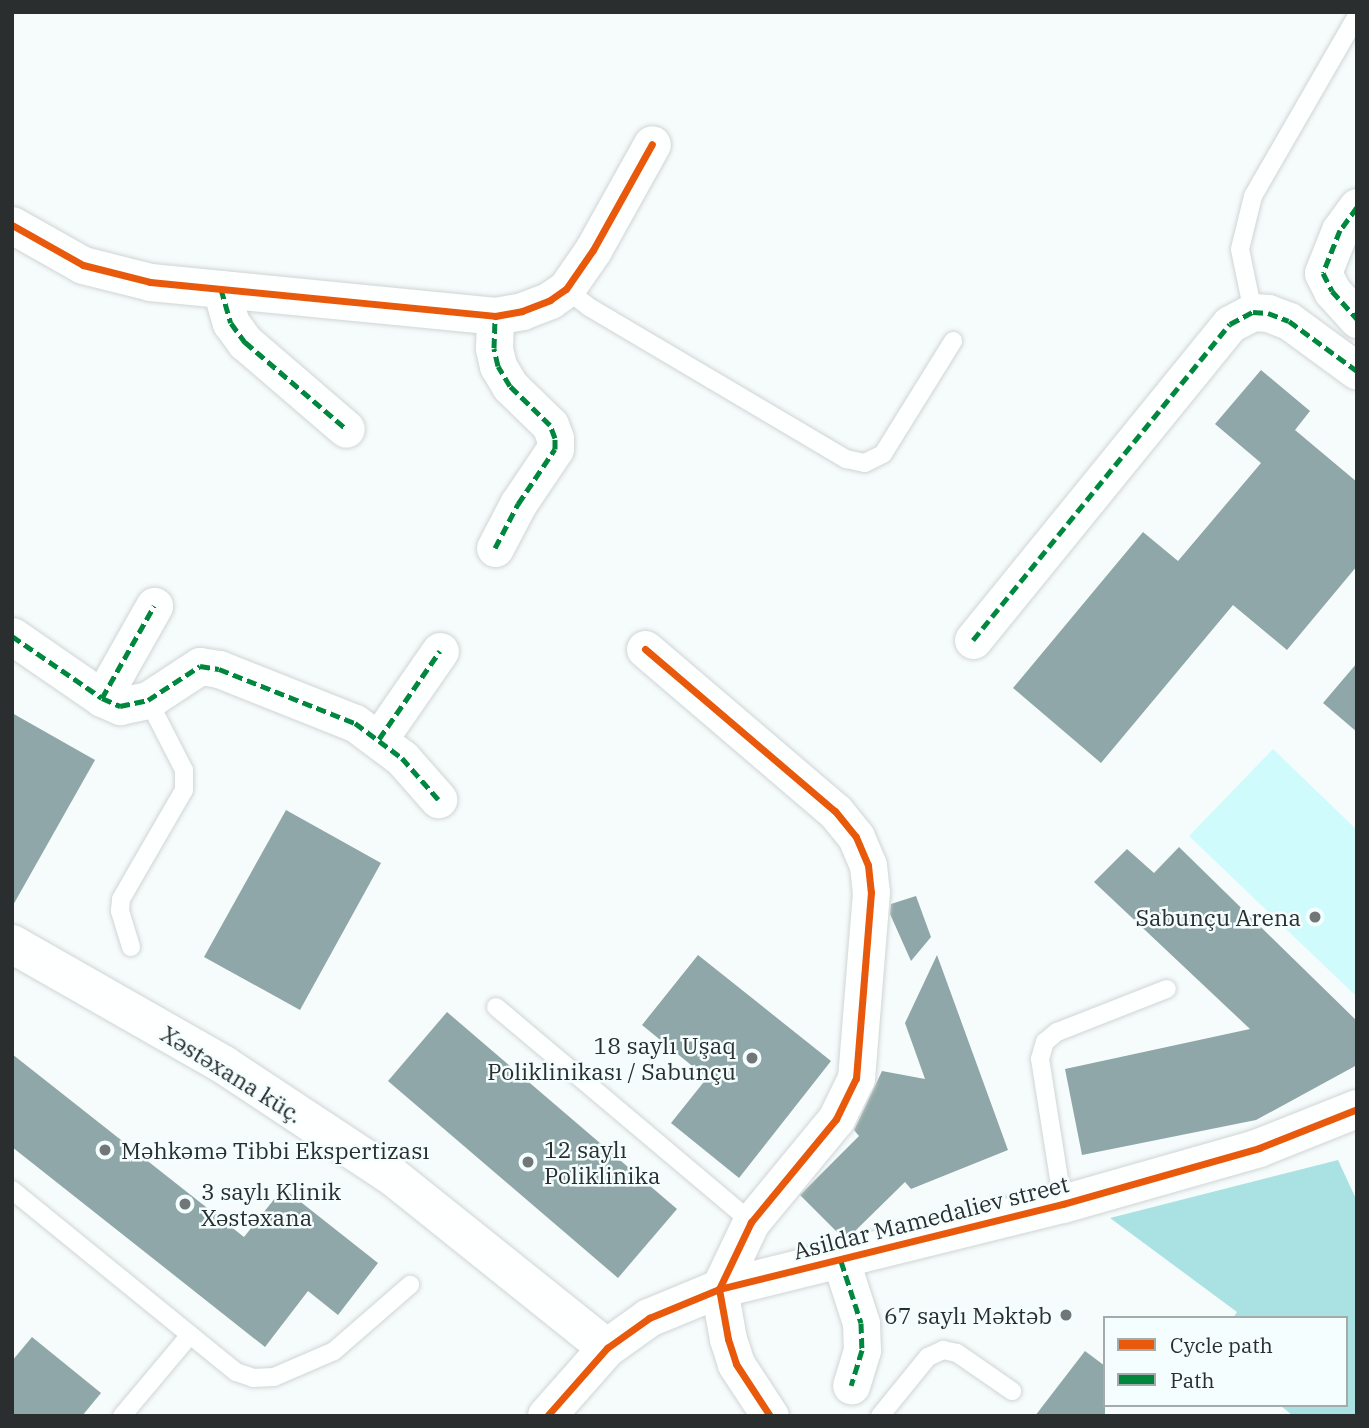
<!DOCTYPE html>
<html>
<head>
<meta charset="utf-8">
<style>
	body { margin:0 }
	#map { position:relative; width:1369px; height:1428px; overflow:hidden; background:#f6fcfc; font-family:"IBM Plex Serif",serif }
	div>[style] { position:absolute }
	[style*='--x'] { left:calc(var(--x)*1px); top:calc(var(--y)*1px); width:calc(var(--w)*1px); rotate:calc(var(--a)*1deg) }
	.green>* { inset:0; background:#d0fbfd }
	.forest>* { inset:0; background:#aae2e3 }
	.building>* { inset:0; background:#8fa7a8 }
	.roads { filter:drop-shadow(0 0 2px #d0d4d4) drop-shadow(0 0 2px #d0d4d4) }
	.lane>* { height:18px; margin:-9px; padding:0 9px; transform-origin:9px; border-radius:9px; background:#feffff }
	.street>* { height:37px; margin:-18.5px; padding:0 18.5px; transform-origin:18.5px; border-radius:18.5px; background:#feffff }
	.secondary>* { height:38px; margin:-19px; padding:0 19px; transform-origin:19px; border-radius:19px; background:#feffff }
	.quiet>* { height:5px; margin-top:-2.5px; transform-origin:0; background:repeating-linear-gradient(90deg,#00873e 0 10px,transparent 0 15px) }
	.cycleway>* { height:7px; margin:-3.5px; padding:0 3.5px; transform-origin:3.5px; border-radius:3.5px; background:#e8590c }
	.dots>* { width:19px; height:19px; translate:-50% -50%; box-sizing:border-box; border:4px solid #f4fefe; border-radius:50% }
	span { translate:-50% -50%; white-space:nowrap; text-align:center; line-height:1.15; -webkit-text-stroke:5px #f4fefe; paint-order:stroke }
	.poi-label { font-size:23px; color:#2a2e2e }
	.right { translate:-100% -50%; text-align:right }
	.left { translate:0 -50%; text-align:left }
	.street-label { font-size:23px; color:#2a2e2e }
	.frame { position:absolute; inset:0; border:14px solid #2a2e2e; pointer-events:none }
	.legend { position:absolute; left:1103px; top:1316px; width:245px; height:91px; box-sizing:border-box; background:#f4fefe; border:2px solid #a3abab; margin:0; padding:9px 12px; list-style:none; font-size:21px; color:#2a2e2e }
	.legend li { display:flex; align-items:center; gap:14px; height:35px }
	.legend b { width:35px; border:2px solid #a3abab }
</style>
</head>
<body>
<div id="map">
	<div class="green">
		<i style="clip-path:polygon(1273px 749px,1357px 830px,1357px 997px,1189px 836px)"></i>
	</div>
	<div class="forest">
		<i style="clip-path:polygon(1338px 1160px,1357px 1201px,1357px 1416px,1293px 1416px,1280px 1405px,1346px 1405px,1346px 1318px,1233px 1318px,1237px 1312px,1110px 1218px)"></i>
	</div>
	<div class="building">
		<i style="clip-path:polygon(1261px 370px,1310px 411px,1295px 430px,1357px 482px,1357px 566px,1287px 650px,1233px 605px,1101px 763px,1013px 688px,1143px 532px,1178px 561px,1261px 463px,1215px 424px)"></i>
		<i style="clip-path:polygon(1357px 663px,1357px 732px,1323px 703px)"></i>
		<i style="clip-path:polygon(12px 713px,95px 760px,12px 907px)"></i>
		<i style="clip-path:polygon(286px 810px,381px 863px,300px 1010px,204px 957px)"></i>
		<i style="clip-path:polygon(1179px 847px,1357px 1021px,1357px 1065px,1256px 1120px,1082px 1155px,1065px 1069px,1250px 1029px,1094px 882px,1127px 849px,1154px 873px)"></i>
		<i style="clip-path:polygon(916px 896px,931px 937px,911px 961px,890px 914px,891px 904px)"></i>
		<i style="clip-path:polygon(698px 955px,831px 1061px,739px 1178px,671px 1123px,707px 1078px,642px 1025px)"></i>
		<i style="clip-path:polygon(937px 955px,1008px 1150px,911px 1189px,905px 1182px,852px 1234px,841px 1236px,800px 1195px,859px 1136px,854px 1130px,882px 1071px,925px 1079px,905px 1023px)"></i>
		<i style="clip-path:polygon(447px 1012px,677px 1209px,618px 1278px,388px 1081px)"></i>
		<i style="clip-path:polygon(12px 1054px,244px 1237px,283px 1188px,378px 1263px,338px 1315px,308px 1291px,265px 1347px,12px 1147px)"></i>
		<i style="clip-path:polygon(32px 1337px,101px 1393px,82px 1416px,12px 1416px,12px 1361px)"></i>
		<i style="clip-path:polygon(1085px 1351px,1105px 1366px,1105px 1416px,1035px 1416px)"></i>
	</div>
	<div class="roads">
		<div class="lane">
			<i style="--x:566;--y:289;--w:29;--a:38"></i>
			<i style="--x:589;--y:307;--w:299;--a:30.6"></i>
			<i style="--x:846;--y:459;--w:19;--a:12"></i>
			<i style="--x:865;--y:463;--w:20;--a:-27"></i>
			<i style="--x:883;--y:454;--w:133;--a:-58.2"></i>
			<i style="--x:1253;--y:312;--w:64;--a:-101.7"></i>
			<i style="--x:1240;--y:249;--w:55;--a:-76.2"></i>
			<i style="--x:1253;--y:196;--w:208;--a:-60"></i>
			<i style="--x:131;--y:947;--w:38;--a:-107"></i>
			<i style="--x:120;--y:911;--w:12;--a:-85"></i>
			<i style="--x:121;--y:899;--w:126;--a:-60"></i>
			<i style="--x:184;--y:790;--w:20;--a:-90"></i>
			<i style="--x:184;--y:770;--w:79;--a:-117.2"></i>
			<i style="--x:496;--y:1007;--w:334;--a:40.1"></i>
			<i style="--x:12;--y:1190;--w:289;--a:39.1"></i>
			<i style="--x:236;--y:1372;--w:18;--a:19"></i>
			<i style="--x:253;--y:1378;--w:21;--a:-3"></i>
			<i style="--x:274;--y:1377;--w:65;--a:-23.4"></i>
			<i style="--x:334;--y:1351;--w:101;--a:-41"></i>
			<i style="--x:1063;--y:1204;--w:147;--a:-99"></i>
			<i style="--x:1040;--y:1059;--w:18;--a:-74"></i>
			<i style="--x:1045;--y:1042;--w:16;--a:-40"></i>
			<i style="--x:1057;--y:1032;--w:118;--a:-21.4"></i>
			<i style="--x:122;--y:1416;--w:106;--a:-50"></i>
			<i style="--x:880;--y:1416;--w:76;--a:-50.9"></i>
			<i style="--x:928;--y:1357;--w:17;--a:-25"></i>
			<i style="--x:943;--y:1350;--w:14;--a:12"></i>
			<i style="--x:957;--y:1353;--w:67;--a:34.6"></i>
		</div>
		<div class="street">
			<i style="--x:1357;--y:207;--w:29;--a:126"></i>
			<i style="--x:1340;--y:230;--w:46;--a:111.6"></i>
			<i style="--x:1323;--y:273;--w:20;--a:63"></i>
			<i style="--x:1332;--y:291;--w:38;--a:48"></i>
			<i style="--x:12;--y:225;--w:81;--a:29.4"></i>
			<i style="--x:83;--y:265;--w:69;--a:14.2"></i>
			<i style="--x:150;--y:282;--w:347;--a:5.6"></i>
			<i style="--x:495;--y:316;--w:27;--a:-10"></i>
			<i style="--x:522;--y:311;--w:30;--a:-21"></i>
			<i style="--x:550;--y:300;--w:19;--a:-35"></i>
			<i style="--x:566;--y:289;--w:47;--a:-55.3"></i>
			<i style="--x:593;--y:250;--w:121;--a:-60.9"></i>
			<i style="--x:221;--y:289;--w:35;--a:74"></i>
			<i style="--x:231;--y:323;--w:24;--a:54"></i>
			<i style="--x:245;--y:342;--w:133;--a:40.7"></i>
			<i style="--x:495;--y:548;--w:50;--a:-62.4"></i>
			<i style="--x:518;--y:504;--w:66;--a:-56.1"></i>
			<i style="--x:555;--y:449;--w:11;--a:-90"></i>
			<i style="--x:555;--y:438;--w:14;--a:-111"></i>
			<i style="--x:550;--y:425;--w:56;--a:-135.7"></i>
			<i style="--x:510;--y:386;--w:23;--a:-121"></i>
			<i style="--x:498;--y:366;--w:18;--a:-103"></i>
			<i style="--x:494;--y:348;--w:32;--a:-88"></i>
			<i style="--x:12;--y:636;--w:109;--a:34.6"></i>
			<i style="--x:102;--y:698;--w:20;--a:24"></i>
			<i style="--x:120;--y:706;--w:29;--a:-12"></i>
			<i style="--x:148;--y:700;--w:62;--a:-33.2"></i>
			<i style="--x:200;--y:666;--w:19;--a:9"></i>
			<i style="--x:219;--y:669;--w:146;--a:21.7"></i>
			<i style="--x:355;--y:723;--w:59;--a:36.7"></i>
			<i style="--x:402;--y:758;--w:55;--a:48.7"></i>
			<i style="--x:973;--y:640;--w:407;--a:-50.9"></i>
			<i style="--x:1230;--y:324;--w:26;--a:-28"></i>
			<i style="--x:1253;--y:312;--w:15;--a:4"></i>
			<i style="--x:1268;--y:313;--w:22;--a:21"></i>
			<i style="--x:1289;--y:321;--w:84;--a:36.3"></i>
			<i style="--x:645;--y:649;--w:250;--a:40.5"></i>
			<i style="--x:835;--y:811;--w:33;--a:51"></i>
			<i style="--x:856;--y:837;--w:30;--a:67"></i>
			<i style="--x:868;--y:865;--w:27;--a:84"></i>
			<i style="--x:871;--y:892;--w:187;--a:94.6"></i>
			<i style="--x:856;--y:1078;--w:46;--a:116"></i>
			<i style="--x:836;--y:1119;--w:134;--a:129.5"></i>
			<i style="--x:751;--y:1222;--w:74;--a:115.5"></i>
			<i style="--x:719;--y:1289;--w:51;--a:79.8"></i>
			<i style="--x:728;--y:1339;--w:26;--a:72"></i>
			<i style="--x:736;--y:1364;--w:62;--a:56.8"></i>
			<i style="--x:102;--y:698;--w:106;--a:-60.5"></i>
			<i style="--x:379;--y:739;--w:107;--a:-55.3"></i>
			<i style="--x:841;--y:1261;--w:65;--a:72.1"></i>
			<i style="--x:861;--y:1323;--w:27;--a:88"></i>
			<i style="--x:862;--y:1350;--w:37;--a:107"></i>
		</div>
		<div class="secondary">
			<i style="--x:12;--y:944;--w:244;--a:29.7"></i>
			<i style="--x:224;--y:1065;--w:201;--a:33.5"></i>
			<i style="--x:392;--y:1176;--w:275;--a:38.7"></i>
			<i style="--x:547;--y:1416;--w:91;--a:-48.6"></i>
			<i style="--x:607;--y:1348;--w:52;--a:-35.5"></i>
			<i style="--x:649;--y:1318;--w:76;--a:-22.5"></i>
			<i style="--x:719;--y:1289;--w:354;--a:-13.9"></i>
			<i style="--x:1063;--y:1204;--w:204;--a:-15.9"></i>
			<i style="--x:1259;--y:1148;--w:105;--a:-21.7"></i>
		</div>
	</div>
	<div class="quiet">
		<i style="--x:1357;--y:207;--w:29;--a:126"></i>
		<i style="--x:1340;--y:230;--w:46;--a:111.6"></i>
		<i style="--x:1323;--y:273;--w:20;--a:63"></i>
		<i style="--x:1332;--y:291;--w:38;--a:48"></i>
		<i style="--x:221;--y:289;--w:35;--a:74"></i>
		<i style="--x:231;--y:323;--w:24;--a:54"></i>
		<i style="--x:245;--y:342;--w:133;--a:40.7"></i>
		<i style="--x:495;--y:548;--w:50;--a:-62.4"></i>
		<i style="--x:518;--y:504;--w:66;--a:-56.1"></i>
		<i style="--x:555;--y:449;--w:11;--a:-90"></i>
		<i style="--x:555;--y:438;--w:14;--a:-111"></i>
		<i style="--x:550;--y:425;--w:56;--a:-135.7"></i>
		<i style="--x:510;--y:386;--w:23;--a:-121"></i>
		<i style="--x:498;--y:366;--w:18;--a:-103"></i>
		<i style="--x:494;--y:348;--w:32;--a:-88"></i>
		<i style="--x:12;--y:636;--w:109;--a:34.6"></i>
		<i style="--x:102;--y:698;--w:20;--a:24"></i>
		<i style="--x:120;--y:706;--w:29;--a:-12"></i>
		<i style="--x:148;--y:700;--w:62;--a:-33.2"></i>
		<i style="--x:200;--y:666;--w:19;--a:9"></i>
		<i style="--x:219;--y:669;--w:146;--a:21.7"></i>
		<i style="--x:355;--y:723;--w:59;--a:36.7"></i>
		<i style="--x:402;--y:758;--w:55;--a:48.7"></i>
		<i style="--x:973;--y:640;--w:407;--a:-50.9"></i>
		<i style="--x:1230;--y:324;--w:26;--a:-28"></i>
		<i style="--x:1253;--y:312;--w:15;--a:4"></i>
		<i style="--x:1268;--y:313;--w:22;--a:21"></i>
		<i style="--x:1289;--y:321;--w:84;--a:36.3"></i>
		<i style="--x:102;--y:698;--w:106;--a:-60.5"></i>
		<i style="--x:379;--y:739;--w:107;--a:-55.3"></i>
		<i style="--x:841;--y:1261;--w:65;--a:72.1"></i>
		<i style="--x:861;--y:1323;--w:27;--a:88"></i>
		<i style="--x:862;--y:1350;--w:37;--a:107"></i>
	</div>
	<div class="cycleway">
		<i style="--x:12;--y:225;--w:81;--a:29.4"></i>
		<i style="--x:83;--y:265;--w:69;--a:14.2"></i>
		<i style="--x:150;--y:282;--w:347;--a:5.6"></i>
		<i style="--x:495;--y:316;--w:27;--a:-10"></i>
		<i style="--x:522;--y:311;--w:30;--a:-21"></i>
		<i style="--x:550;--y:300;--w:19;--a:-35"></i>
		<i style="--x:566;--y:289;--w:47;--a:-55.3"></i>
		<i style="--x:593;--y:250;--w:121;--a:-60.9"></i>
		<i style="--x:645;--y:649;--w:250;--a:40.5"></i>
		<i style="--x:835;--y:811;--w:33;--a:51"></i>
		<i style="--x:856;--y:837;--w:30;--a:67"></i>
		<i style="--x:868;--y:865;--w:27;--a:84"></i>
		<i style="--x:871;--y:892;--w:187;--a:94.6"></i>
		<i style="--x:856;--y:1078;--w:46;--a:116"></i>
		<i style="--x:836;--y:1119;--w:134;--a:129.5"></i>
		<i style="--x:751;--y:1222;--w:74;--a:115.5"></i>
		<i style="--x:719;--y:1289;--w:51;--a:79.8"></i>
		<i style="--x:728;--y:1339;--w:26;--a:72"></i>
		<i style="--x:736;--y:1364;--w:62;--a:56.8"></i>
		<i style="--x:547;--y:1416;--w:91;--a:-48.6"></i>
		<i style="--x:607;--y:1348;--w:52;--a:-35.5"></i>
		<i style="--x:649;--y:1318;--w:76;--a:-22.5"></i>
		<i style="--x:719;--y:1289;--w:354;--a:-13.9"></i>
		<i style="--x:1063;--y:1204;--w:204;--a:-15.9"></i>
		<i style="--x:1259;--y:1148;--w:105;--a:-21.7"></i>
	</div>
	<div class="dots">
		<i style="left:1315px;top:917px;background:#717676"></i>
		<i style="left:752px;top:1058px;background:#717676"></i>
		<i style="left:105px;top:1150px;background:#717676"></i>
		<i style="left:528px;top:1162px;background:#717676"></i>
		<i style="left:185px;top:1204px;background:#717676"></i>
		<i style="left:1066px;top:1315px;background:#717676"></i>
	</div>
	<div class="poi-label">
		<span class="right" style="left:1301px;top:917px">Sabunçu Arena</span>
		<span class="right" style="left:736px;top:1058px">18 saylı Uşaq<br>Poliklinikası / Sabunçu</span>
		<span class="left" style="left:544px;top:1162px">12 saylı<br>Poliklinika</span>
		<span class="left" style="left:121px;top:1150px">Məhkəmə Tibbi Ekspertizası</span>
		<span class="left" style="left:201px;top:1204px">3 saylı Klinik<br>Xəstəxana</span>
		<span class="right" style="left:1052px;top:1315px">67 saylı Məktəb</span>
	</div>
	<div class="street-label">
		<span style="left:232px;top:1074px;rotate:32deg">Xəstəxana küç.</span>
		<span style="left:931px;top:1217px;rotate:-14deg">Asildar Mamedaliev street</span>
	</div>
	<div class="frame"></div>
	<ul class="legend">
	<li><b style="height:9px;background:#e8590c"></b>Cycle path</li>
	<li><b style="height:9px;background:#00873e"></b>Path</li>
	</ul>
</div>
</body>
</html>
